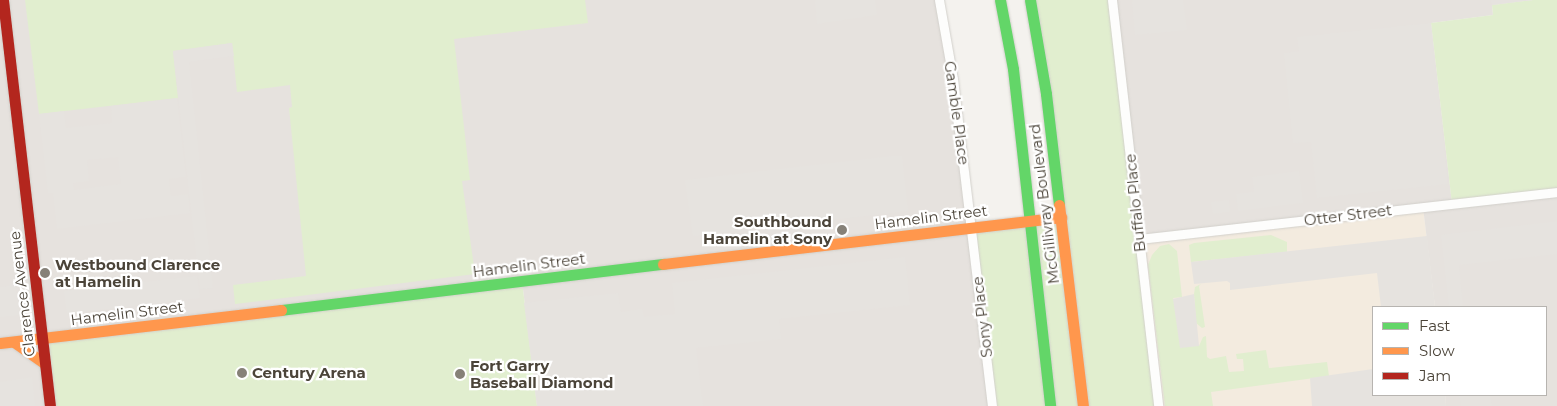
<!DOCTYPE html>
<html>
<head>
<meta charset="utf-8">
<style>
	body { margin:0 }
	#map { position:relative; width:1557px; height:406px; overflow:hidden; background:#f4f2ee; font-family:Montserrat,sans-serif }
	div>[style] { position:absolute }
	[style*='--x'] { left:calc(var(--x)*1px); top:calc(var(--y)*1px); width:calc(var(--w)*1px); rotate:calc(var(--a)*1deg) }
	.commercial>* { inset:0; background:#f3ebdf }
	.industrial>* { inset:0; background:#e6e2de }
	.green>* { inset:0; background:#e1eecf }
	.parking>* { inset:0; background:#e6e3df }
	.roads { filter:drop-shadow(0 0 1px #d2d0cb) drop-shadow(0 0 1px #d2d0cb) }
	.street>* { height:9px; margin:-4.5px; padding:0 4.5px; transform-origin:4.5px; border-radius:4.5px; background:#fdfdfc }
	.fast>* { height:11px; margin:-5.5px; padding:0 5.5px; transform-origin:5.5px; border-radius:5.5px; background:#63d668 }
	.slow>* { height:11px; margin:-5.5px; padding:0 5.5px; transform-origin:5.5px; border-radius:5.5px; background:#ff974d }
	.jam>* { height:11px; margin:-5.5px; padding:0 5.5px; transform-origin:5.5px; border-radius:5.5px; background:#b3261e }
	.dots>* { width:14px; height:14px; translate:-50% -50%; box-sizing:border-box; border:2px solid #fff; border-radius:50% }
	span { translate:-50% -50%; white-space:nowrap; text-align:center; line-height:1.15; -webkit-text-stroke:4.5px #fff; paint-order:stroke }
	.street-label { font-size:15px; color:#4b4439 }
	.poi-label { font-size:15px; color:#4b4439; font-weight:700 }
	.right { translate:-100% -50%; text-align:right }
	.left { translate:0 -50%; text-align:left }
	.legend { position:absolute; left:1372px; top:306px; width:175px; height:90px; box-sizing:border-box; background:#fff; border:1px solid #b7b4b0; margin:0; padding:6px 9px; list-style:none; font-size:15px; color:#4b4439 }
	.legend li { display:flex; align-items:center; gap:10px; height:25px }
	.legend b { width:25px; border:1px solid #b7b4b0 }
</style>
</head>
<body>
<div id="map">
	<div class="commercial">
		<i style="clip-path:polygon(1423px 207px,1435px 307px,1373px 307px,1373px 395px,1445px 395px,1446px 406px,1158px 406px,1139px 239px)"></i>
	</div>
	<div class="industrial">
		<i style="clip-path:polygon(0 0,939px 0,992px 406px,537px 406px,522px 281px,50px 406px,0 406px)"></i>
		<i style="clip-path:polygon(1112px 0,1533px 0,1492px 5px,1493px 15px,1431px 23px,1452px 203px,1557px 192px,1557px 406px,1446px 406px,1445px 395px,1546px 395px,1546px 307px,1435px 307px,1423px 207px,1139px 239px)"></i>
	</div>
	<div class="green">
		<i style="clip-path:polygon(25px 0,585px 0,588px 23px,454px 39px,470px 180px,462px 181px,475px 274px,235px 304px,233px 285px,306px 276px,289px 108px,292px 107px,290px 85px,237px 92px,232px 43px,173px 51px,178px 98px,39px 114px)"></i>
		<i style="clip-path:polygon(1030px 0,1112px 0,1158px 406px,992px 406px,971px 227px,1061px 217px)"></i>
		<i style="clip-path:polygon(1533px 0,1557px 0,1557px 192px,1452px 204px,1431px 23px,1493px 15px,1492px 5px)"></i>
		<i style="clip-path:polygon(1271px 235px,1287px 242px,1287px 252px,1191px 262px,1189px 245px,1194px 243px)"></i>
		<i style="clip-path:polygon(1169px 244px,1177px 251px,1182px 297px,1173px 298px,1199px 346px,1203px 337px,1206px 336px,1207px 357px,1210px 359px,1226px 356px,1229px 372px,1244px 371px,1243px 359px,1237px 359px,1236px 354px,1266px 350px,1269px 368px,1327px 362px,1329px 376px,1211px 392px,1213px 406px,1165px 406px,1148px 265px,1152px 255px,1160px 246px)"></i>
		<i style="clip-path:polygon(522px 281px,537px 406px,50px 406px,42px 339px)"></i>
		<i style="clip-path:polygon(1201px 284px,1199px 286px,1205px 327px,1202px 328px,1196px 323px,1194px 294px,1195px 287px)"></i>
	</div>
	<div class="parking">
		<i style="clip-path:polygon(815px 0,875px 0,877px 15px,817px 24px)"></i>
		<i style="clip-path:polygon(1132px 0,1183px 0,1187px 30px,1135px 35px)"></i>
		<i style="clip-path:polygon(1491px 0,1533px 0,1492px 5px)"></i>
		<i style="clip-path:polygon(1431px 23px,1448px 184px,1317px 198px,1311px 142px,1293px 143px,1284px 53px,1299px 51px,1297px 37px)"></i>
		<i style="clip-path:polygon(232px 43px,234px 56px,189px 62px,213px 288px,200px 289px,173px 51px)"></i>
		<i style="clip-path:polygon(evenodd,177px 98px,186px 177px,169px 179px,171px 196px,188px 194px,190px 213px,57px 229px,53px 193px,48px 193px,39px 114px,64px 111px,66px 128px,112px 123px,111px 106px,177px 98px,118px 157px,121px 184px,74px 190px,73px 183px,89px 181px,87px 160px,118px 157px)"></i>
		<i style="clip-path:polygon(892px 156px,902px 156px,908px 211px,693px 236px,685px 180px)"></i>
		<i style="clip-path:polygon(1299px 171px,1303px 203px,1238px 211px,1236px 194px,1254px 192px,1252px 177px)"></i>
		<i style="clip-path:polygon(1229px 200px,1230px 212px,1213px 214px,1211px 202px)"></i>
		<i style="clip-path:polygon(1557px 221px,1557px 254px,1459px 265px,1463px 307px,1449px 307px,1441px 235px)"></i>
		<i style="clip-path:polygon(1427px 236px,1435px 307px,1381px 307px,1377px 273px,1230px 290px,1230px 283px,1227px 281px,1194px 284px,1191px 262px)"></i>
		<i style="clip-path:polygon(905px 257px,910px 305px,779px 319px,781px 339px,696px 348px,703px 406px,537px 406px,524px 303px,618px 293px,621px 312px,642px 309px,644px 317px,675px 314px,672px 283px)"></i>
		<i style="clip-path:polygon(197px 276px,200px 298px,67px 314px,64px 291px)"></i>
		<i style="clip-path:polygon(15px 285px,20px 315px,0 317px,0 287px)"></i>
		<i style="clip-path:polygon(1194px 294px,1199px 346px,1180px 348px,1173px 299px)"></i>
		<i style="clip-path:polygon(1373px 369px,1373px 395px,1445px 395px,1446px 406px,1312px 406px,1310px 378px)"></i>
		<i style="clip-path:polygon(32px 377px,35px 406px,0 406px,0 382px)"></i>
		<i style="clip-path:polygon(1459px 395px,1490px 395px,1492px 406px,1461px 406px)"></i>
	</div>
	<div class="roads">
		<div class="street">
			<i style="--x:939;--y:0;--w:80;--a:80"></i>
			<i style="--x:953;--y:79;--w:329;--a:83.2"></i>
			<i style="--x:1112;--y:0;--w:409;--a:83.5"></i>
			<i style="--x:1139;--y:239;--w:421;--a:-6.4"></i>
		</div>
		<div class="fast">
			<i style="--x:1000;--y:0;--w:70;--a:79.3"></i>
			<i style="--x:1013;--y:69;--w:339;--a:83.7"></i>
			<i style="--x:1030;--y:0;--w:95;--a:80.3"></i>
			<i style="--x:1046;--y:94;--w:112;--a:83.3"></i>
			<i style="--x:281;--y:310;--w:385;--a:-6.9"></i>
		</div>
		<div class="slow">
			<i style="--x:1059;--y:205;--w:202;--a:83.2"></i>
			<i style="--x:663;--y:264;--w:401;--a:-6.7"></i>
			<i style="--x:14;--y:342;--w:38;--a:35"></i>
			<i style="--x:0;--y:343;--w:283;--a:-6.7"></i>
		</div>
		<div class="jam">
			<i style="--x:3;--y:0;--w:409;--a:83.4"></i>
		</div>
	</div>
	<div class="dots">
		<i style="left:842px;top:230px;background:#868178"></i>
		<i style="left:45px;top:273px;background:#868178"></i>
		<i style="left:242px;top:373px;background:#868178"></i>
		<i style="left:460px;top:374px;background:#868178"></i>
	</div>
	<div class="street-label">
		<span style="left:957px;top:113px;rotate:82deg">Gamble Place</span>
		<span style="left:1135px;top:203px;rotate:-96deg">Buffalo Place</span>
		<span style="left:1044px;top:204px;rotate:-97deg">McGillivray Boulevard</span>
		<span style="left:1348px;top:215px;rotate:-7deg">Otter Street</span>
		<span style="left:931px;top:217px;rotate:-7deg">Hamelin Street</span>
		<span style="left:529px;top:265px;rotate:-7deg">Hamelin Street</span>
		<span style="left:22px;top:294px;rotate:-97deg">Clarence Avenue</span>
		<span style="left:127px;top:313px;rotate:-7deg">Hamelin Street</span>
		<span style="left:982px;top:317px;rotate:-97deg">Sony Place</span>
	</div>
	<div class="poi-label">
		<span class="right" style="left:832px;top:230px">Southbound<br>Hamelin at Sony</span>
		<span class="left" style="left:55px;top:273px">Westbound Clarence<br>at Hamelin</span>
		<span class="left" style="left:470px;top:374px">Fort Garry<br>Baseball Diamond</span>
		<span class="left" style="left:252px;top:373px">Century Arena</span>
	</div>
	<ul class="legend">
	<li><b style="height:6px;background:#63d668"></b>Fast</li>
	<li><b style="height:6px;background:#ff974d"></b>Slow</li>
	<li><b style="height:6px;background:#b3261e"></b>Jam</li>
	</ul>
</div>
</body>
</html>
